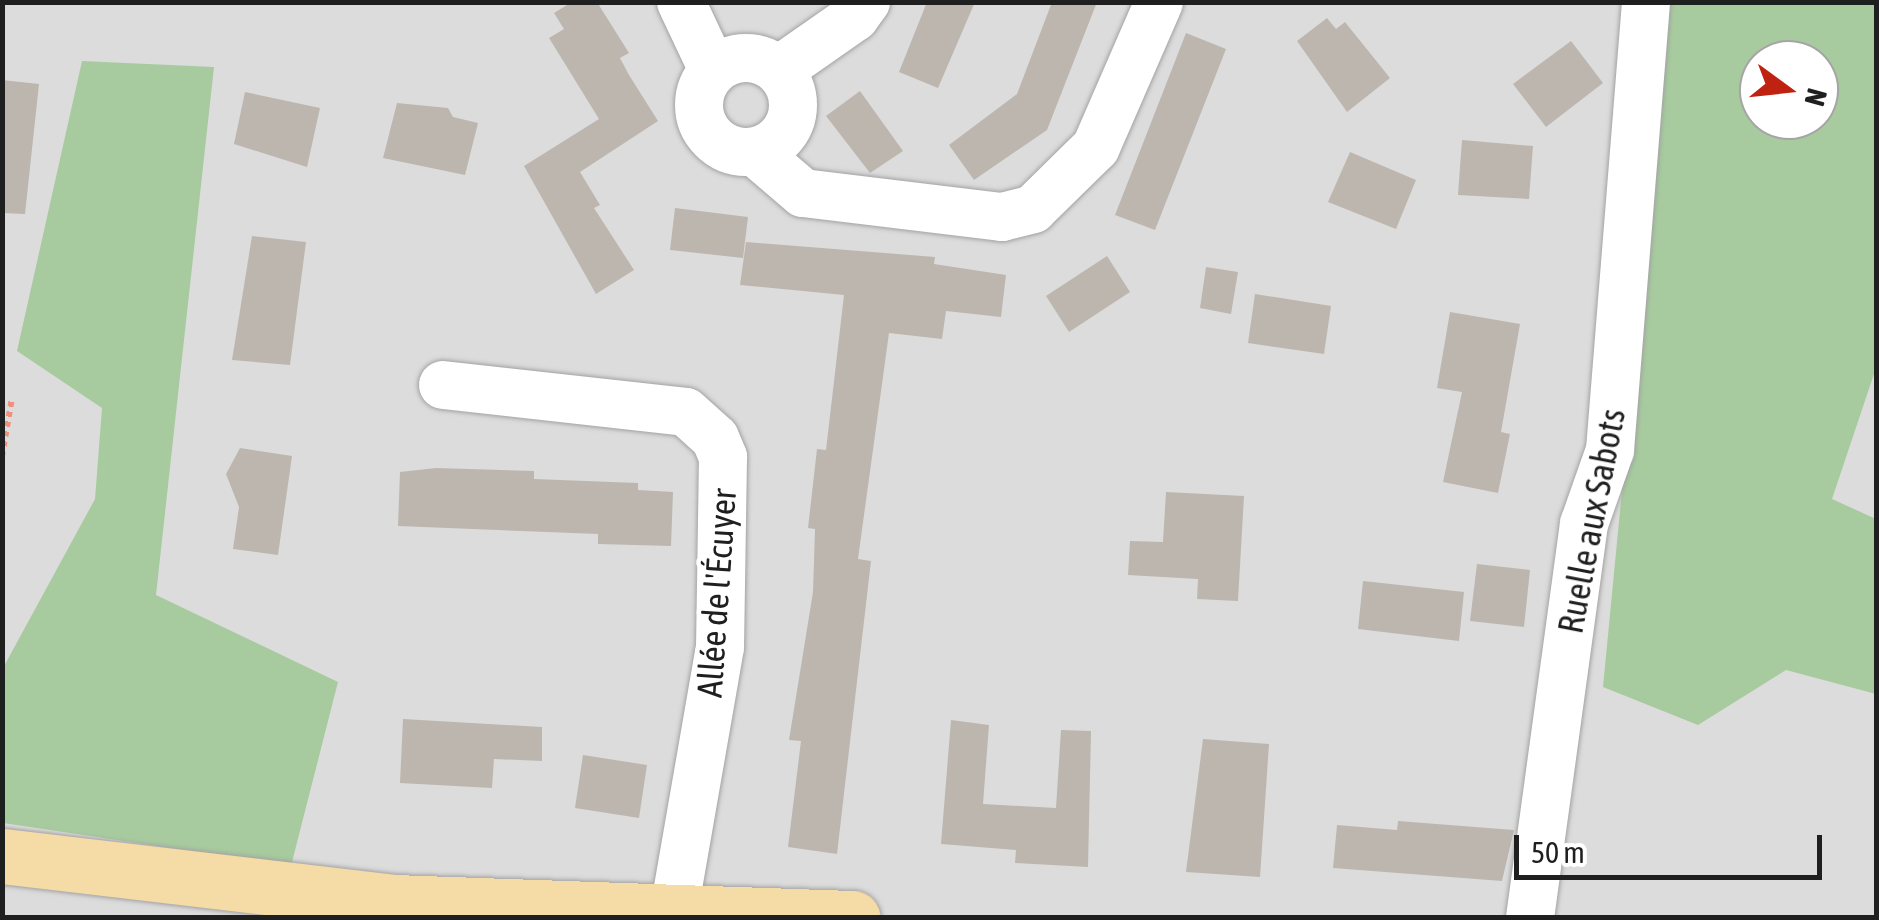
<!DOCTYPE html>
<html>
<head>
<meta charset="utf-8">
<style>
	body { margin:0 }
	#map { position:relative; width:1879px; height:920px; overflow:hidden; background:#efede6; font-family:"Asap Condensed",sans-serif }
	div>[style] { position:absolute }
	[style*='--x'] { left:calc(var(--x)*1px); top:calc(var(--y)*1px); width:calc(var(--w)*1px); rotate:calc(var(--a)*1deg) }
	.residential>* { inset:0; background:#dddcdc }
	.forest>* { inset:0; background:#a7cb9e }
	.building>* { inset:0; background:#bcb6af }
	.path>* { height:6px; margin-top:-3px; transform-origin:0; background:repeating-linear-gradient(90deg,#ef9078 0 5px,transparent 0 10px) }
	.roads { filter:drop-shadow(0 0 2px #a3a3a3) drop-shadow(0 0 2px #a3a3a3) }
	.street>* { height:48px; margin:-24px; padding:0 24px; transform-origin:24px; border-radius:24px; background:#fff }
	.street>.ring { margin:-24px; padding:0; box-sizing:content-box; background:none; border:48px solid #fff; border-radius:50% }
	.primary>* { height:55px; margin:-27.5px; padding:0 27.5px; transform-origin:27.5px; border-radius:27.5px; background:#f5dba6 }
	span { translate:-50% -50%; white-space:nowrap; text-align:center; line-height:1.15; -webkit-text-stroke:9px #fff; paint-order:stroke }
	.street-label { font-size:35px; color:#1f1f1f }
	.frame { position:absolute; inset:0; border:5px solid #1f1f1f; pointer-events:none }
	.north { position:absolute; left:1739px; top:40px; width:100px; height:100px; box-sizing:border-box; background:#fff; border:2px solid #a5a5a5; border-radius:50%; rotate:105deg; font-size:28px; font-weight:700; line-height:40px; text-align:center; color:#1f1f1f }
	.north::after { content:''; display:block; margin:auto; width:35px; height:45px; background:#bf2210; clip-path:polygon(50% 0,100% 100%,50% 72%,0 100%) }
	.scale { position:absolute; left:1514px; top:835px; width:308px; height:45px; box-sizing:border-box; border:5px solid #1f1f1f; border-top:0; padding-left:12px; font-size:30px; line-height:35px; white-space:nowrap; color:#1f1f1f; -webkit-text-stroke:8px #fff; paint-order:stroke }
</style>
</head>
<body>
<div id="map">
	<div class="residential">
		<i style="clip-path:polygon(evenodd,3px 3px,1876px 3px,1876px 917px,3px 917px,3px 3px,1759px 60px,1819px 60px,1819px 120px,1759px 120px,1759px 60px)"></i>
	</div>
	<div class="forest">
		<i style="clip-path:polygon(evenodd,1669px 3px,1876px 3px,1876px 368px,1832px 499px,1876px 519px,1876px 694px,1786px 670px,1698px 725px,1603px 687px,1669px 3px,1759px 60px,1819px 60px,1819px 120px,1759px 120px,1759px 60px)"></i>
		<i style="clip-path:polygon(82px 61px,214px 67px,156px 595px,338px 682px,291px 866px,3px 823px,3px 668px,95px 499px,102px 408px,17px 351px)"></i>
	</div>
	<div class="building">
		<i style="clip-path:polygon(572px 2px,597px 2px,629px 53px,620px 58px,629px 75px,658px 121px,580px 172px,600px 205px,594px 208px,634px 270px,596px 294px,524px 166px,599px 119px,549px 38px,564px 29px,554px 13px)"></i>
		<i style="clip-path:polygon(927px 2px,975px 2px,938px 88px,899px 72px)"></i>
		<i style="clip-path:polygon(1052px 2px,1097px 2px,1047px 130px,974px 180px,949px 145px,1017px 94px)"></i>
		<i style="clip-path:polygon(1327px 18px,1336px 29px,1345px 22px,1390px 78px,1347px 112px,1297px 41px)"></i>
		<i style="clip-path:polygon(1186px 33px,1226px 49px,1155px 230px,1115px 215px)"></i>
		<i style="clip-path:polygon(1571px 41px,1603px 83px,1546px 127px,1513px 84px)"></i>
		<i style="clip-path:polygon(2px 80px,39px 84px,25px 214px,2px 213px)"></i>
		<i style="clip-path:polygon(860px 91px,903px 151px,870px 173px,826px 116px)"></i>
		<i style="clip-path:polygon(245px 92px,320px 108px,307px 167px,234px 144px)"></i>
		<i style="clip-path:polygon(397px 103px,448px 108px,453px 117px,478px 123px,465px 175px,383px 158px)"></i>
		<i style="clip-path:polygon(1462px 140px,1533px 146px,1529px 199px,1458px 195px)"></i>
		<i style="clip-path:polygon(1350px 152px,1416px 180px,1396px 229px,1328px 202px)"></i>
		<i style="clip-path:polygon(675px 208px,748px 217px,743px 258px,670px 250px)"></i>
		<i style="clip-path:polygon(252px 236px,306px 242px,290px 365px,232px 360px)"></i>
		<i style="clip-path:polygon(746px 242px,935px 257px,934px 264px,1006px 275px,1001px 317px,946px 311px,942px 339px,889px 333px,858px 559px,871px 561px,837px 854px,788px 847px,801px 741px,789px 740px,813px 592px,815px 529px,808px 528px,817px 449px,826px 450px,844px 295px,740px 285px)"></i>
		<i style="clip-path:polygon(1107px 256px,1130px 292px,1069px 332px,1046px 296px)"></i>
		<i style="clip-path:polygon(1206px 267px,1238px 272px,1231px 314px,1200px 308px)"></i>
		<i style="clip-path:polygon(1255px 294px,1331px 306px,1324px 354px,1248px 343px)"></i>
		<i style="clip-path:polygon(1450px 312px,1520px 324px,1501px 432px,1510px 434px,1498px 493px,1443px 482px,1462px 392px,1437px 388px)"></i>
		<i style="clip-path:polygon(240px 448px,292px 456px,278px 555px,233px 549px,239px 507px,226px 474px)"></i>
		<i style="clip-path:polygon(436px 468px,534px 471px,534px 479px,638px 483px,638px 490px,673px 492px,671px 546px,598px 544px,598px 534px,398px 526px,400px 472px)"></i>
		<i style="clip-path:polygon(1166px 492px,1244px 496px,1238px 601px,1197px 599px,1198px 579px,1128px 575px,1130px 541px,1163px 542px)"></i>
		<i style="clip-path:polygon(1477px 564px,1530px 570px,1524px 627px,1470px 621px)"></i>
		<i style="clip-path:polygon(1363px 581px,1464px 592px,1459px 641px,1358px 629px)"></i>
		<i style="clip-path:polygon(403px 719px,542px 727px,542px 761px,494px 759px,492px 788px,400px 783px)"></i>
		<i style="clip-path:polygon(951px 720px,989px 725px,983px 804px,1056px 808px,1061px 730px,1091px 731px,1088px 867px,1015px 863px,1016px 850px,941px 844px)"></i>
		<i style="clip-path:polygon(1203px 739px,1269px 744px,1260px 877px,1186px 872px)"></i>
		<i style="clip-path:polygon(583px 755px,647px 765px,639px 818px,575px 808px)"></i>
		<i style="clip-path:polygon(1398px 821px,1514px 830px,1502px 881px,1333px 868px,1337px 825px,1397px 830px)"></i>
	</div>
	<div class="path">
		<i style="--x:2;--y:456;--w:59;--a:-80.2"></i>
	</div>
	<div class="roads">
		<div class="street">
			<i style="--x:681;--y:2;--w:75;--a:64.8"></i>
			<i class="ring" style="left:699px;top:58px;width:46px;height:46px"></i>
			<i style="--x:779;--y:70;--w:93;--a:-34.9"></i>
			<i style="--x:855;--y:17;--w:19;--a:-54"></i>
			<i style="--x:755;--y:152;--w:63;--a:40.5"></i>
			<i style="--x:803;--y:193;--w:200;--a:6.9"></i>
			<i style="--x:1002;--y:217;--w:32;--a:-14"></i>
			<i style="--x:1033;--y:209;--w:88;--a:-44.5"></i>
			<i style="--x:1096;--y:147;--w:158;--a:-66.5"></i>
			<i style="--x:443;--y:385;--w:244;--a:6.3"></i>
			<i style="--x:686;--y:412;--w:39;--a:42"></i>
			<i style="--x:715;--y:438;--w:21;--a:67"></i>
			<i style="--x:723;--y:457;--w:190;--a:90.9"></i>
			<i style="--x:720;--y:647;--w:268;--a:99.9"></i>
			<i style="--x:1530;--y:918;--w:398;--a:-82.2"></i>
			<i style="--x:1584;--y:524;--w:78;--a:-70.6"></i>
			<i style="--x:1610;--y:450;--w:449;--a:-85.4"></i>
		</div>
		<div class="primary">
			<i style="--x:2;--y:856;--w:394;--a:6.7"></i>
			<i style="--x:393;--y:902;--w:460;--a:2"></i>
		</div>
	</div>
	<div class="street-label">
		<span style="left:1591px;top:521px;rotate:-79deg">Ruelle aux Sabots</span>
		<span style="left:716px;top:593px;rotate:-86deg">Allée de l'Écuyer</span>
	</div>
	<div class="frame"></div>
	<div class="north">N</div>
	<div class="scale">50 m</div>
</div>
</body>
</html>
